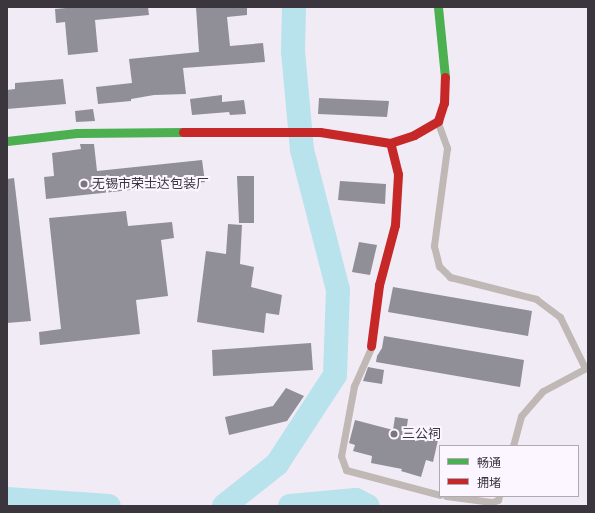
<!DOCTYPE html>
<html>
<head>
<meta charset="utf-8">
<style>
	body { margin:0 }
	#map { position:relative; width:595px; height:513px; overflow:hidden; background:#f1ebf6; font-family:Rubik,"Noto Sans SC",sans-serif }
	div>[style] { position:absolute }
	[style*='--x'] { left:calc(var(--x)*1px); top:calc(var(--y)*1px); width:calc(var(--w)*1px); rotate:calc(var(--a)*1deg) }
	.river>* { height:24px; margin:-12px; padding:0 12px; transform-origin:12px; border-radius:12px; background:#b8e2ec }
	.building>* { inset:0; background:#908e96 }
	.lane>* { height:7px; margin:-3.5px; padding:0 3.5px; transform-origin:3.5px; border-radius:3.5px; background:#bfb8b5 }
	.fast>* { height:9px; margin:-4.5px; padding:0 4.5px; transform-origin:4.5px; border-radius:4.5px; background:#4caf50 }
	.jam>* { height:9px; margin:-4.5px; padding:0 4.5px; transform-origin:4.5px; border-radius:4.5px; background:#c62828 }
	.dots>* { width:11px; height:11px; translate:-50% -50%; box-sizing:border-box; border:2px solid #fbf6ff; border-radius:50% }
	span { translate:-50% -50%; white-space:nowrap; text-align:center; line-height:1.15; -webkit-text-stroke:4px #fbf6ff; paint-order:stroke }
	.poi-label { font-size:13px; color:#3b363e }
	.left { translate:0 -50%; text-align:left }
	.frame { position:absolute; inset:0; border:8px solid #3b363e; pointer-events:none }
	.legend { position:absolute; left:439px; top:445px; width:140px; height:52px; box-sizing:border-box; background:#fbf6ff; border:1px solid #aea9b2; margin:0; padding:5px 7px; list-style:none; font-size:12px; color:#3b363e }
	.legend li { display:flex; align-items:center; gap:8px; height:20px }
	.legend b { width:20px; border:1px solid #aea9b2 }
</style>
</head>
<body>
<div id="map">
	<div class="river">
		<i style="--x:7;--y:499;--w:102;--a:3.9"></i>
		<i style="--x:224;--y:506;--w:68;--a:-38.4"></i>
		<i style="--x:277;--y:464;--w:106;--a:-56.9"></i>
		<i style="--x:335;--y:375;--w:85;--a:-88"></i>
		<i style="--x:338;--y:290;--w:145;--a:-104.4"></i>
		<i style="--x:302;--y:150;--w:99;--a:-95.2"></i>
		<i style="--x:293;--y:51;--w:44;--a:-88.7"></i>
		<i style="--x:290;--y:506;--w:66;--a:-5.2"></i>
		<i style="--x:356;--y:500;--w:13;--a:27"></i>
	</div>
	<div class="building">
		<i style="clip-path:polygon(77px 7px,148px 7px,149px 15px,95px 20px,98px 52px,68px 55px,65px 22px,56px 23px,55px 9px)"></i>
		<i style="clip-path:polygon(196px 7px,247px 7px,247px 15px,227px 17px,230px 46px,263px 43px,265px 62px,183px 68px,186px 94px,154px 95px,131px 99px,131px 101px,98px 104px,96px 87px,132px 83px,129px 59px,199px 52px)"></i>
		<i style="clip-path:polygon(63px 79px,66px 104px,7px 109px,7px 90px,15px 89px,15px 83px)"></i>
		<i style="clip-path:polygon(222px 95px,222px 102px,244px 100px,246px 114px,230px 115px,229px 112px,192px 115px,190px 99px)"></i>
		<i style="clip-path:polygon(319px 98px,389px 101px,387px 117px,318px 114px)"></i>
		<i style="clip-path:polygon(93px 109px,95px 121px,76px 122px,75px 111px)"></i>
		<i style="clip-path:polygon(80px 144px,94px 144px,97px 171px,202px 160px,205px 182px,46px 199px,44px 177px,54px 176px,52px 153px,81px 149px)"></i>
		<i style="clip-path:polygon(237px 176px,254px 176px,254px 223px,239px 223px)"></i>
		<i style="clip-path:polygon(14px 178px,31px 321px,7px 323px,7px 179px)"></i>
		<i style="clip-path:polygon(340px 181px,386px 184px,385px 204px,338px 200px)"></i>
		<i style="clip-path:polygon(126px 211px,128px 226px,172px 222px,174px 238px,161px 240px,168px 296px,136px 300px,140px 334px,40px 345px,39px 332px,61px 329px,49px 218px)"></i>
		<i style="clip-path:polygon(228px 224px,242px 225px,240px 264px,254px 267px,251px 287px,282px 295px,279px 315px,266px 313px,264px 333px,197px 322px,206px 251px,226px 254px)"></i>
		<i style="clip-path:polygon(359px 242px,377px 245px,370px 275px,352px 272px)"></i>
		<i style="clip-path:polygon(393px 287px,532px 311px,528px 336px,388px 312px)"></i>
		<i style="clip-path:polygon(384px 336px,524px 360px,520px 387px,376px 362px,377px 356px,382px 348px)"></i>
		<i style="clip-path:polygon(311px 343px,313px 370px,213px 376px,212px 350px)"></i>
		<i style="clip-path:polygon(368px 367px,384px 370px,382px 384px,363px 381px)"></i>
		<i style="clip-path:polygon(286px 388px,304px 396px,287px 421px,229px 435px,225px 417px,273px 406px)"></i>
		<i style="clip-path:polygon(395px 417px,408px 419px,406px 432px,438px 440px,433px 462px,426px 460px,421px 477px,401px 471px,402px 469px,371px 463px,372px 456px,353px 451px,355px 445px,349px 443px,355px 420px,393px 430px)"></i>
	</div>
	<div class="lane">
		<i style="--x:438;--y:123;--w:27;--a:70"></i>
		<i style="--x:447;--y:148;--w:99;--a:97.6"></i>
		<i style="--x:434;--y:246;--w:21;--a:76"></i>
		<i style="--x:439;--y:266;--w:16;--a:45"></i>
		<i style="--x:450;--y:277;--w:89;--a:14.3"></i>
		<i style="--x:536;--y:299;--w:30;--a:37"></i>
		<i style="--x:560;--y:317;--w:57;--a:63.9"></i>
		<i style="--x:371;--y:348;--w:42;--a:114.1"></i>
		<i style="--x:354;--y:386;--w:71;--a:100.5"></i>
		<i style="--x:341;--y:456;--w:15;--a:70"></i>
		<i style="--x:346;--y:470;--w:97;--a:14.9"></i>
		<i style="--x:513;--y:446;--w:31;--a:-75"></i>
		<i style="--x:521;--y:416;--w:33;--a:-49"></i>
		<i style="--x:543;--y:391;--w:51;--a:-28.1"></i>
		<i style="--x:446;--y:496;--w:46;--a:7.4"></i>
		<i style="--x:492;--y:502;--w:6;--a:-18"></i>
		<i style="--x:498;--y:500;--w:4;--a:-76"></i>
	</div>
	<div class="fast">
		<i style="--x:438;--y:7;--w:70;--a:84.3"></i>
		<i style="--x:7;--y:141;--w:70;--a:-6.5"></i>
		<i style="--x:77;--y:133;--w:106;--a:-0.5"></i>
	</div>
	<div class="jam">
		<i style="--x:183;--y:132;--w:137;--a:0"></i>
		<i style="--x:320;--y:132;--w:71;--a:8.9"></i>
		<i style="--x:390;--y:143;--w:25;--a:-18"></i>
		<i style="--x:414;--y:135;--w:28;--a:-30"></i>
		<i style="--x:438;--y:121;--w:19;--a:-72"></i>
		<i style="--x:444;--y:103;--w:26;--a:-88"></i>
		<i style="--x:371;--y:346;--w:62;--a:-82.5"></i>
		<i style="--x:379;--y:285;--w:62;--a:-75.1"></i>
		<i style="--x:395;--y:225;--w:51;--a:-86.6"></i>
		<i style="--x:398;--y:174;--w:32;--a:-104"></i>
	</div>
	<div class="dots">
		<i style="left:84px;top:184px;background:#7b757e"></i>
		<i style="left:394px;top:434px;background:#7b757e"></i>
	</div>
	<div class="poi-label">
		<span class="left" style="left:92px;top:184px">无锡市荣士达包装厂</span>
		<span class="left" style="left:402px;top:434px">三公祠</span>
	</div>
	<div class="frame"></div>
	<ul class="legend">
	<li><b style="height:5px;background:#4caf50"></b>畅通</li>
	<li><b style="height:5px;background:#c62828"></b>拥堵</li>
	</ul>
</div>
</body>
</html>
